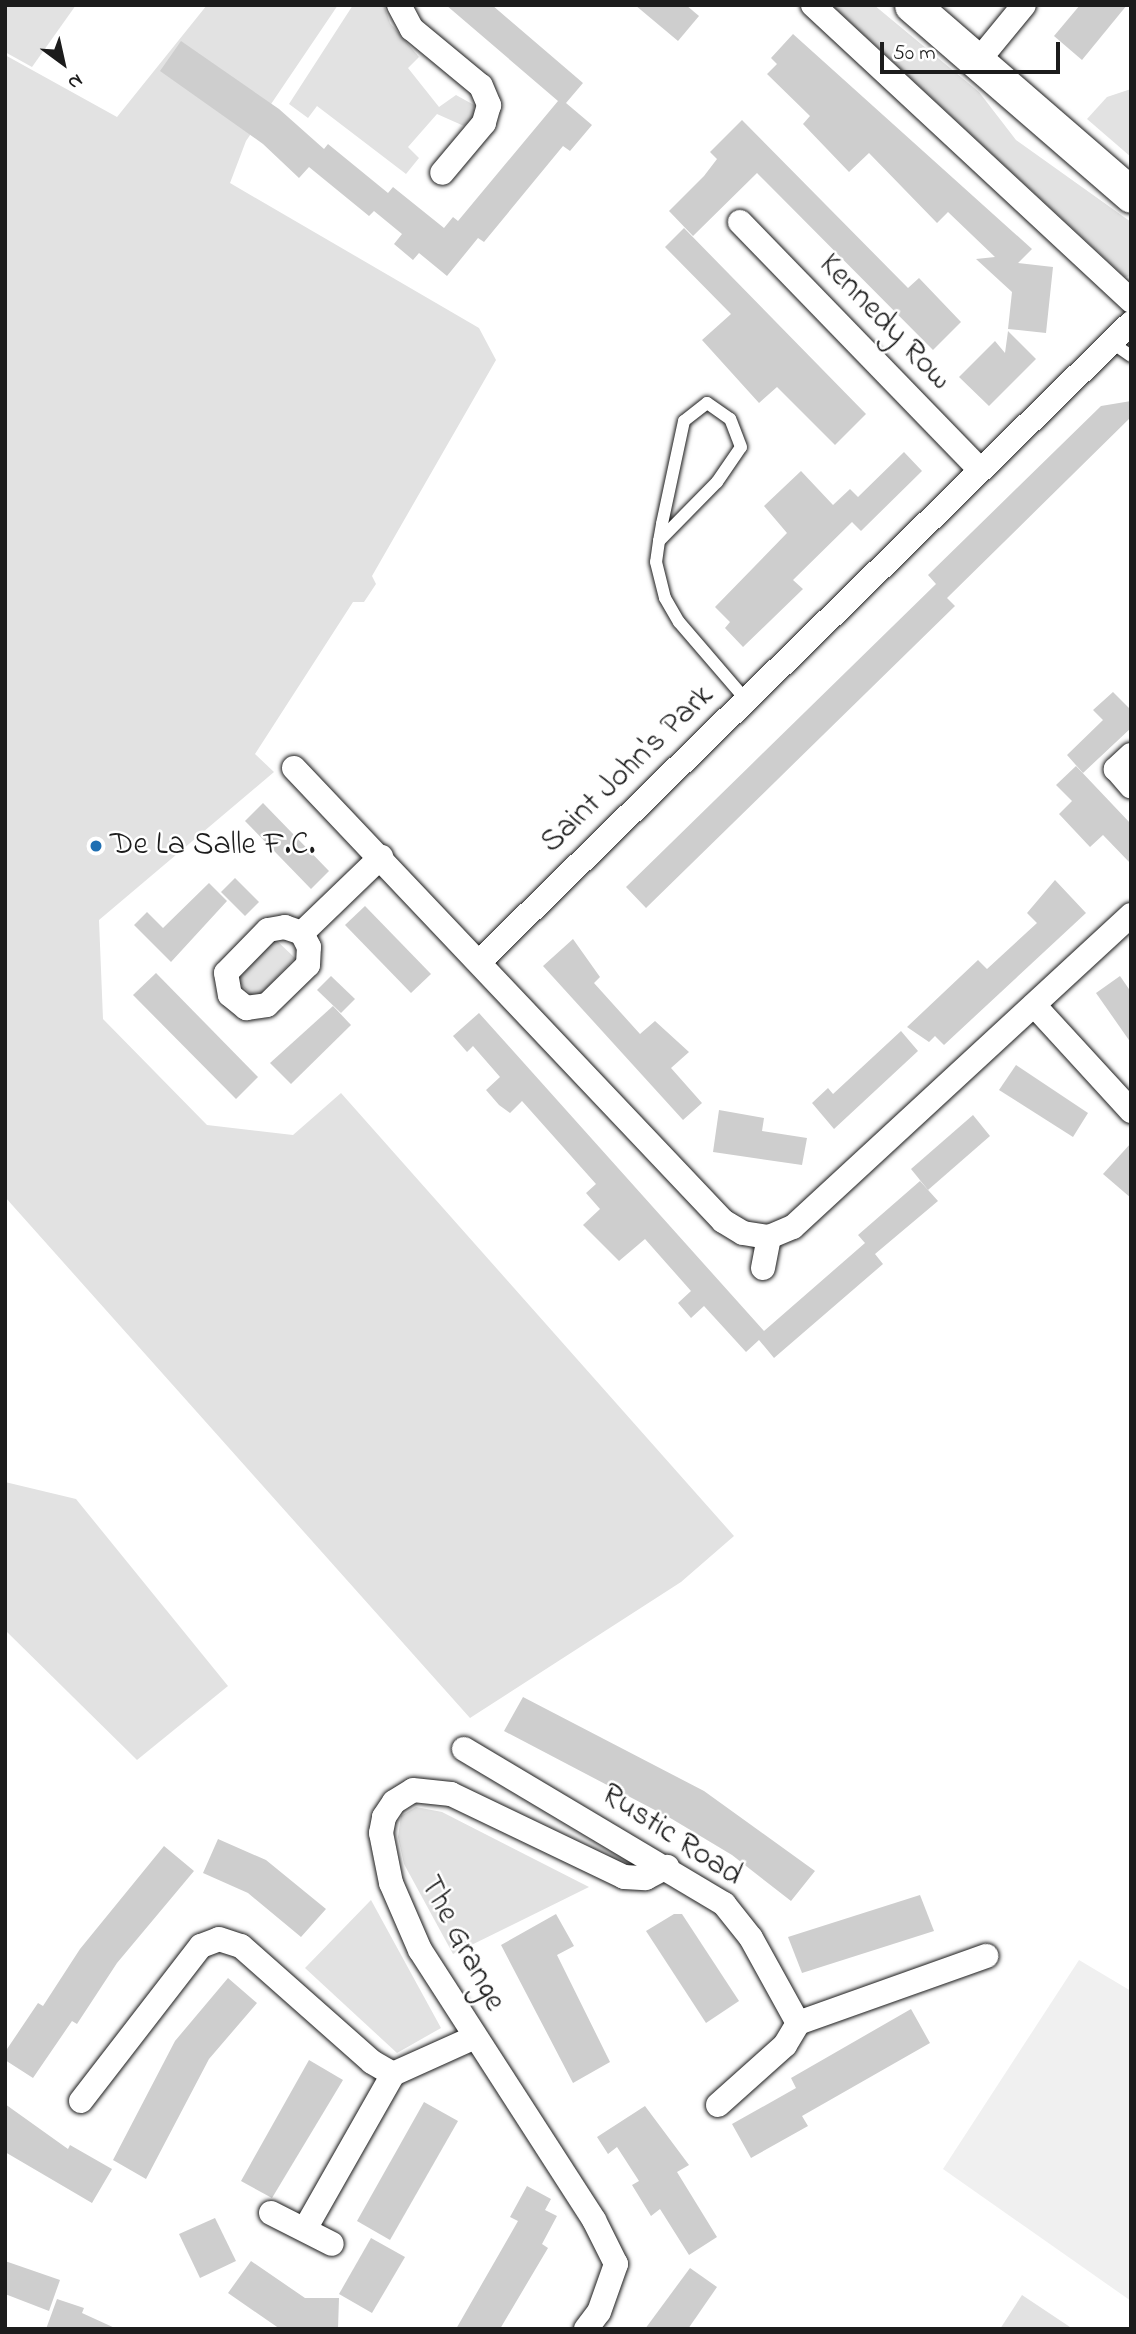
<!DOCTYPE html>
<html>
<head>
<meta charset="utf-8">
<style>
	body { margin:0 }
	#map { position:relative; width:1136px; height:2334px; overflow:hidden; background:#fff; font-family:"Indie Flower",sans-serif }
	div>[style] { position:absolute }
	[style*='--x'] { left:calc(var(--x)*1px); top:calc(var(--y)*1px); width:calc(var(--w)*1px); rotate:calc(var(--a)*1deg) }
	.built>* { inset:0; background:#f0f0f0 }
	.green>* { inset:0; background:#e2e2e2 }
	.building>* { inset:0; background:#cecece }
	.roads { filter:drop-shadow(0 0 2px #1c1c1c) drop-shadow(0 0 2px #1c1c1c) }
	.service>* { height:12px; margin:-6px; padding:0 6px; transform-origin:6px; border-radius:6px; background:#fff }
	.minor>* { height:24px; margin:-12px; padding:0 12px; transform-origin:12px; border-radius:12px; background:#fff }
	.secondary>* { height:35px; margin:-17.5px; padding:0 17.5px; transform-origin:17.5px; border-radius:17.5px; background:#fff }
	.dots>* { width:19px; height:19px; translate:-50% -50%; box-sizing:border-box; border:4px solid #fff; border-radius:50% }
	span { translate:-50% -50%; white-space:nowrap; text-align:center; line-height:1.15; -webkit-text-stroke:5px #fff; paint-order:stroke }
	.street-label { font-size:32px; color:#1c1c1c }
	.poi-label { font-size:32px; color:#1c1c1c }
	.left { translate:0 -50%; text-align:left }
	.frame { position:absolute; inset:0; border:7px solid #1c1c1c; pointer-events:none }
	.north { position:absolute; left:28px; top:28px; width:70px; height:70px; -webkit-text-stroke:5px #fff; paint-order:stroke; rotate:147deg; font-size:19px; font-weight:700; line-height:28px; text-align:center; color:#1c1c1c }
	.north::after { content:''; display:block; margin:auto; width:24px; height:32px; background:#1c1c1c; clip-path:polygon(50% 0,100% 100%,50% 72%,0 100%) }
	.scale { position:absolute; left:880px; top:42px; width:180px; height:32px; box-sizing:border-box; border:4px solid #1c1c1c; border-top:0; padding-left:9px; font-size:21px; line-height:24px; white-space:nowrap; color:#1c1c1c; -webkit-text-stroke:5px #fff; paint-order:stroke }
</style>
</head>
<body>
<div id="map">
	<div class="built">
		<i style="clip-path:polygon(1079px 1960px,1131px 1991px,1131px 2301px,943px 2169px)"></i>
	</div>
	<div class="green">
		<i style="clip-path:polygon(5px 5px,76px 5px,32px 67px,5px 52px)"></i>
		<i style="clip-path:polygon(207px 5px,338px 5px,246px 141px,230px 183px,479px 328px,496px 360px,372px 576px,376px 584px,364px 602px,353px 602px,255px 754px,274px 772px,99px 920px,103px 1019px,207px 1125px,293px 1135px,341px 1093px,734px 1536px,681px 1582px,470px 1718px,5px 1197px,5px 55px,117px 117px)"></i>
		<i style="clip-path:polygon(353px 5px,384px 5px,390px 23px,419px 57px,408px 68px,439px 107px,456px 95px,474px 105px,475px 116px,464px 126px,437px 114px,408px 147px,419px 158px,406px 174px,317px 106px,308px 118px,289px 104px)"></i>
		<i style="clip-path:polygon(832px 5px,874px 5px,979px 92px,1016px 140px,1131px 222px,1131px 276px,1125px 277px)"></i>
		<i style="clip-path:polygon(1131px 89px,1131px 157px,1087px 119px,1107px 97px)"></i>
		<i style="clip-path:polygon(275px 939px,295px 958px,256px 999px,236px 980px)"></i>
		<i style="clip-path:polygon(5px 1482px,76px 1499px,228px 1686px,137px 1760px,5px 1630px)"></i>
		<i style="clip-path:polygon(416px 1807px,442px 1812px,589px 1887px,453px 1954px,404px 1864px,398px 1837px,401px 1816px)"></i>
		<i style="clip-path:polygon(371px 1900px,441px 2028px,397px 2053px,305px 1968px)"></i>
		<i style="clip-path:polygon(1022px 2295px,1073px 2329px,1000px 2329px)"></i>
	</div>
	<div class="building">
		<i style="clip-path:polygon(446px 5px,492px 5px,583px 83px,566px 103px,592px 125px,570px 151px,563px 146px,484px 242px,478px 238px,447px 276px,419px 253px,413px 260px,394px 244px,402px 234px,374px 211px,369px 216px,309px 167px,299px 178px,263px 144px,160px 71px,181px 41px,279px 109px,324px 149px,328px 144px,388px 193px,393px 187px,444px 228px,453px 217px,458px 221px,558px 101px)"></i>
		<i style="clip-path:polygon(635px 5px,686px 5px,699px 16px,678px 41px)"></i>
		<i style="clip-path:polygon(1080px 5px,1127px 5px,1082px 60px,1054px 36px)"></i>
		<i style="clip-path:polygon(793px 34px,1032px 249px,1018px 263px,1053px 267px,1046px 333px,1008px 329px,1012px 292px,976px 259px,995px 257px,948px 212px,937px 223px,869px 153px,849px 172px,803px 124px,810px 116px,767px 74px,777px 64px,771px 58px)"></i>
		<i style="clip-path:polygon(742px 120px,908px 288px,919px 278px,961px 322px,933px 350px,757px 173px,693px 236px,669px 211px,704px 176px,717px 159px,710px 152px)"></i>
		<i style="clip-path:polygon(684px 228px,866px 414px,835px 445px,777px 387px,759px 403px,702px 340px,731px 314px,665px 247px)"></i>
		<i style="clip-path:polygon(1008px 331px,1036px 359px,989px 406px,959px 377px,995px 341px,1005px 353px)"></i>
		<i style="clip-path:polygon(1131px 401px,1131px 417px,947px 598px,955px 606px,646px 908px,626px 887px,936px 584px,928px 575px,1101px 406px)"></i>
		<i style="clip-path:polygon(904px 452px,922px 471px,861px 531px,852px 522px,793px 580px,803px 589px,743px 647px,725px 628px,730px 622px,715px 607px,787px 533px,764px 506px,801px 471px,833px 505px,850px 489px,858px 497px)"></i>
		<i style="clip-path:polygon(1113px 692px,1131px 710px,1131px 728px,1083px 773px,1067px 755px,1103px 720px,1093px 710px)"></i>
		<i style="clip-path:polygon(1076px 766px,1131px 824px,1131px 864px,1103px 835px,1090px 847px,1059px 814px,1072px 801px,1056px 785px)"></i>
		<i style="clip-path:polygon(263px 803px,329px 871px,311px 889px,245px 821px)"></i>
		<i style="clip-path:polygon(235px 878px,259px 902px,245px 916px,221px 892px)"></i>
		<i style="clip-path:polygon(1055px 880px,1086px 913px,944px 1045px,935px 1036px,929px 1042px,907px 1027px,978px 960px,987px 969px,1037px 923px,1027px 913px)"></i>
		<i style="clip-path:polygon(209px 883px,227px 901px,171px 962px,134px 925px,147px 912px,163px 928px)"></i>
		<i style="clip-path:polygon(365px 906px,431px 974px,411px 993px,345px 925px)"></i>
		<i style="clip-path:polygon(573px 939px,600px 977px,594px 983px,640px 1034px,655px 1021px,689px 1052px,671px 1068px,702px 1103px,683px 1120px,543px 966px)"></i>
		<i style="clip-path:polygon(156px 973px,258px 1077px,236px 1099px,133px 995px)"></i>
		<i style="clip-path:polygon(331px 976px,355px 999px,341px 1013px,317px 990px)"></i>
		<i style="clip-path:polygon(1120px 976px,1131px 992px,1131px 1043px,1096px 993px)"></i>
		<i style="clip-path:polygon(333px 1006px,351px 1025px,291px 1084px,270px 1063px)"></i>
		<i style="clip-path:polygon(479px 1013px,764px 1331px,865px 1243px,858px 1235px,920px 1181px,938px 1201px,875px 1254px,883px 1264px,774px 1358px,759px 1340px,746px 1352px,704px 1306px,691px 1318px,678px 1303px,691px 1291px,645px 1239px,619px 1261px,583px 1225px,600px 1209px,586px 1193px,596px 1184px,522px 1101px,510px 1113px,499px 1105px,486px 1090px,500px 1077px,473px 1046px,467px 1052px,453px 1036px)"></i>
		<i style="clip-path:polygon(901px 1031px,918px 1051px,834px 1129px,812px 1103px,828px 1088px,833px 1094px)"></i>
		<i style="clip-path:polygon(1016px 1065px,1088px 1113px,1073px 1137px,999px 1090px)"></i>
		<i style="clip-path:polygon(719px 1110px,764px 1118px,762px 1131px,807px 1138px,802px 1165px,713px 1152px)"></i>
		<i style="clip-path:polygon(973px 1115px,990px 1136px,928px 1190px,911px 1169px)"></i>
		<i style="clip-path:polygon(1131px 1143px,1131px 1198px,1103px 1174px)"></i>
		<i style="clip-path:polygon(523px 1697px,704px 1791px,815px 1871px,791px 1901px,732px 1855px,672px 1819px,504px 1731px)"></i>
		<i style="clip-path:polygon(218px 1839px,266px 1860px,326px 1909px,301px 1937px,248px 1893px,203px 1873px)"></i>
		<i style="clip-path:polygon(164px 1846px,194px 1871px,117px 1963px,77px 2024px,72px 2021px,33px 2078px,5px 2060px,5px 2052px,38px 2003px,43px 2006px,80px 1949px)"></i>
		<i style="clip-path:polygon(920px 1895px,934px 1931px,802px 1973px,788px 1937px)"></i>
		<i style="clip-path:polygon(556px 1914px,574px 1946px,557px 1955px,610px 2062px,573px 2083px,501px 1945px)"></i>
		<i style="clip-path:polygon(674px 1914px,682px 1914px,739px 2001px,706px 2023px,646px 1931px)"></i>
		<i style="clip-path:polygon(228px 1978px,257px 2003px,209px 2059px,146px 2179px,113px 2160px,175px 2041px)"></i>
		<i style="clip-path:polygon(911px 2009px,930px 2043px,802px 2116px,808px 2126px,751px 2158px,732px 2124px,796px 2088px,791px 2078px)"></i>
		<i style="clip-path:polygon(309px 2060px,343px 2080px,272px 2198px,241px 2181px)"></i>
		<i style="clip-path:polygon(424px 2102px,458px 2121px,390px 2240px,357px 2221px)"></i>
		<i style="clip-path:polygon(5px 2104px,68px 2149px,70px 2145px,112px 2169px,92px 2203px,5px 2152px)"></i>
		<i style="clip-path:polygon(645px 2106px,689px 2165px,677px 2172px,717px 2237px,689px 2255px,660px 2209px,651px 2216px,632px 2185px,639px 2181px,617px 2147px,608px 2154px,597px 2137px)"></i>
		<i style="clip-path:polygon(527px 2186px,551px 2199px,545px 2210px,557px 2216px,542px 2244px,548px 2248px,500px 2329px,456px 2329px,518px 2221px,510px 2217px)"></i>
		<i style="clip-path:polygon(215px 2218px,236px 2261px,200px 2278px,179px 2234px)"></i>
		<i style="clip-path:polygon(371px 2238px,405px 2257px,372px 2313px,339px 2294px)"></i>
		<i style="clip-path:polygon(5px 2261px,60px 2280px,49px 2311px,5px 2294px)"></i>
		<i style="clip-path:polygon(251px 2261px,305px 2298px,339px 2298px,338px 2329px,280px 2329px,228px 2293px)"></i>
		<i style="clip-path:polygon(690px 2268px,717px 2287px,688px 2329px,645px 2329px)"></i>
		<i style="clip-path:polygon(57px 2299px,84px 2308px,82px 2313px,117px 2329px,46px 2329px)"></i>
	</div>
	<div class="roads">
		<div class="service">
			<i style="--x:1111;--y:342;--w:24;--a:35"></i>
			<i style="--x:659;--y:541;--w:83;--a:-45.5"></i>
			<i style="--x:717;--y:482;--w:42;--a:-55.6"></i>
			<i style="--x:741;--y:447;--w:30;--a:-111"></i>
			<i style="--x:730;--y:419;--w:28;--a:-145"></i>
			<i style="--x:707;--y:403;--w:29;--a:142"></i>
			<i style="--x:684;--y:421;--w:105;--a:102.1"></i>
			<i style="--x:662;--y:524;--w:17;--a:100"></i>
			<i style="--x:659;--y:541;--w:21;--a:98"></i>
			<i style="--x:656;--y:562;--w:37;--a:76"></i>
			<i style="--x:665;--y:598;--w:28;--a:60"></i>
			<i style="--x:679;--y:622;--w:104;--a:49.3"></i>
		</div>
		<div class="minor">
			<i style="--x:399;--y:5;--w:27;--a:62"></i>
			<i style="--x:412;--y:29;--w:89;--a:39.6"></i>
			<i style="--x:481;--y:86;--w:21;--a:67"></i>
			<i style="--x:489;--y:105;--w:19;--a:106"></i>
			<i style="--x:484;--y:123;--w:65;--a:130"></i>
			<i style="--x:813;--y:5;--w:434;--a:42.9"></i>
			<i style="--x:978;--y:61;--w:72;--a:-50.6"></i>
			<i style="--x:740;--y:222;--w:345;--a:45.9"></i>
			<i style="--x:1131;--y:755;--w:21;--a:137"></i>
			<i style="--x:1116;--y:769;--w:23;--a:49"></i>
			<i style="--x:294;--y:768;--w:624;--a:46.56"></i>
			<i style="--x:723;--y:1221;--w:23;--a:31"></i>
			<i style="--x:743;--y:1233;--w:26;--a:9"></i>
			<i style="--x:302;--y:933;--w:18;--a:-161"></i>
			<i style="--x:285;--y:927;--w:17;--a:170"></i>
			<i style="--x:268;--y:930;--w:60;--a:134.3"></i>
			<i style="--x:226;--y:973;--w:22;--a:80"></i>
			<i style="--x:230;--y:995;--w:21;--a:39"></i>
			<i style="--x:246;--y:1008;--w:21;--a:-8"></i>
			<i style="--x:267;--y:1005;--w:57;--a:-44.3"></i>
			<i style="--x:308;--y:965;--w:18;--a:-87"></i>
			<i style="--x:309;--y:947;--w:16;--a:-117"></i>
			<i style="--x:302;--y:933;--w:110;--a:-43.9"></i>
			<i style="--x:480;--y:961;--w:912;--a:-44.42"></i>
			<i style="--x:1034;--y:1005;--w:144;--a:47.5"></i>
			<i style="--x:763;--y:1268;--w:32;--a:-79"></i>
			<i style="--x:769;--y:1237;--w:26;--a:-23"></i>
			<i style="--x:793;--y:1227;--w:460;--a:-42.7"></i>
			<i style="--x:464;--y:1749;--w:303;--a:30.8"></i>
			<i style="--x:724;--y:1904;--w:43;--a:51.5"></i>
			<i style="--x:751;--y:1938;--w:97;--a:61.1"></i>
			<i style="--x:81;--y:2101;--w:196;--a:-52.3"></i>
			<i style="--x:201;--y:1946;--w:19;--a:-21"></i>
			<i style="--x:219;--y:1939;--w:23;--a:18"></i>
			<i style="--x:241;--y:1946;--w:175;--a:41.5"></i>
			<i style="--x:372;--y:2062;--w:24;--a:30"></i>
			<i style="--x:393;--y:2074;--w:88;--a:-24.2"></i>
			<i style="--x:718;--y:2105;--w:90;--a:-41.8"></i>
			<i style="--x:785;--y:2045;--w:26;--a:-59"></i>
			<i style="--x:798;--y:2023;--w:200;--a:-19.6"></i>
			<i style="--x:271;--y:2213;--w:68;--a:26.9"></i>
			<i style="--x:305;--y:2229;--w:178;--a:-60.4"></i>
			<i style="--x:586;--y:2329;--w:21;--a:-53"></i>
			<i style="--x:599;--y:2312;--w:51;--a:-70.5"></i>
			<i style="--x:616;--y:2264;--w:49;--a:-116.6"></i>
			<i style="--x:594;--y:2220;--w:321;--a:-122.8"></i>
			<i style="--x:420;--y:1950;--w:73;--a:-113.4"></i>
			<i style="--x:391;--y:1883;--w:51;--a:-101.3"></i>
			<i style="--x:381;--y:1833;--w:16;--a:-79"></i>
			<i style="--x:384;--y:1817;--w:18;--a:-56"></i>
			<i style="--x:394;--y:1802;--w:22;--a:-32"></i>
			<i style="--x:413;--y:1790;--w:38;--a:6"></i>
			<i style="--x:451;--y:1794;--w:192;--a:25.6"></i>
			<i style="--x:624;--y:1877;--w:22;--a:3"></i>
			<i style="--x:646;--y:1878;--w:24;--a:-28"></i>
		</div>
		<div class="secondary">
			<i style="--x:912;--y:5;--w:290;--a:40.9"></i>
		</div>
	</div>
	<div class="dots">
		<i style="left:96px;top:846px;background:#1f6fb2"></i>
	</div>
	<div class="street-label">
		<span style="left:884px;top:323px;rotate:46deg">Kennedy Row</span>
		<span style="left:628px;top:770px;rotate:-44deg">Saint John's Park</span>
		<span style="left:671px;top:1836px;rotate:33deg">Rustic Road</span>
		<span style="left:461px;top:1944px;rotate:62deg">The Grange</span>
	</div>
	<div class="poi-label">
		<span class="left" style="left:110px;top:846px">De La Salle F.C.</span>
	</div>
	<div class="frame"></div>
	<div class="north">N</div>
	<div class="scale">50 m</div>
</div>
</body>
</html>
